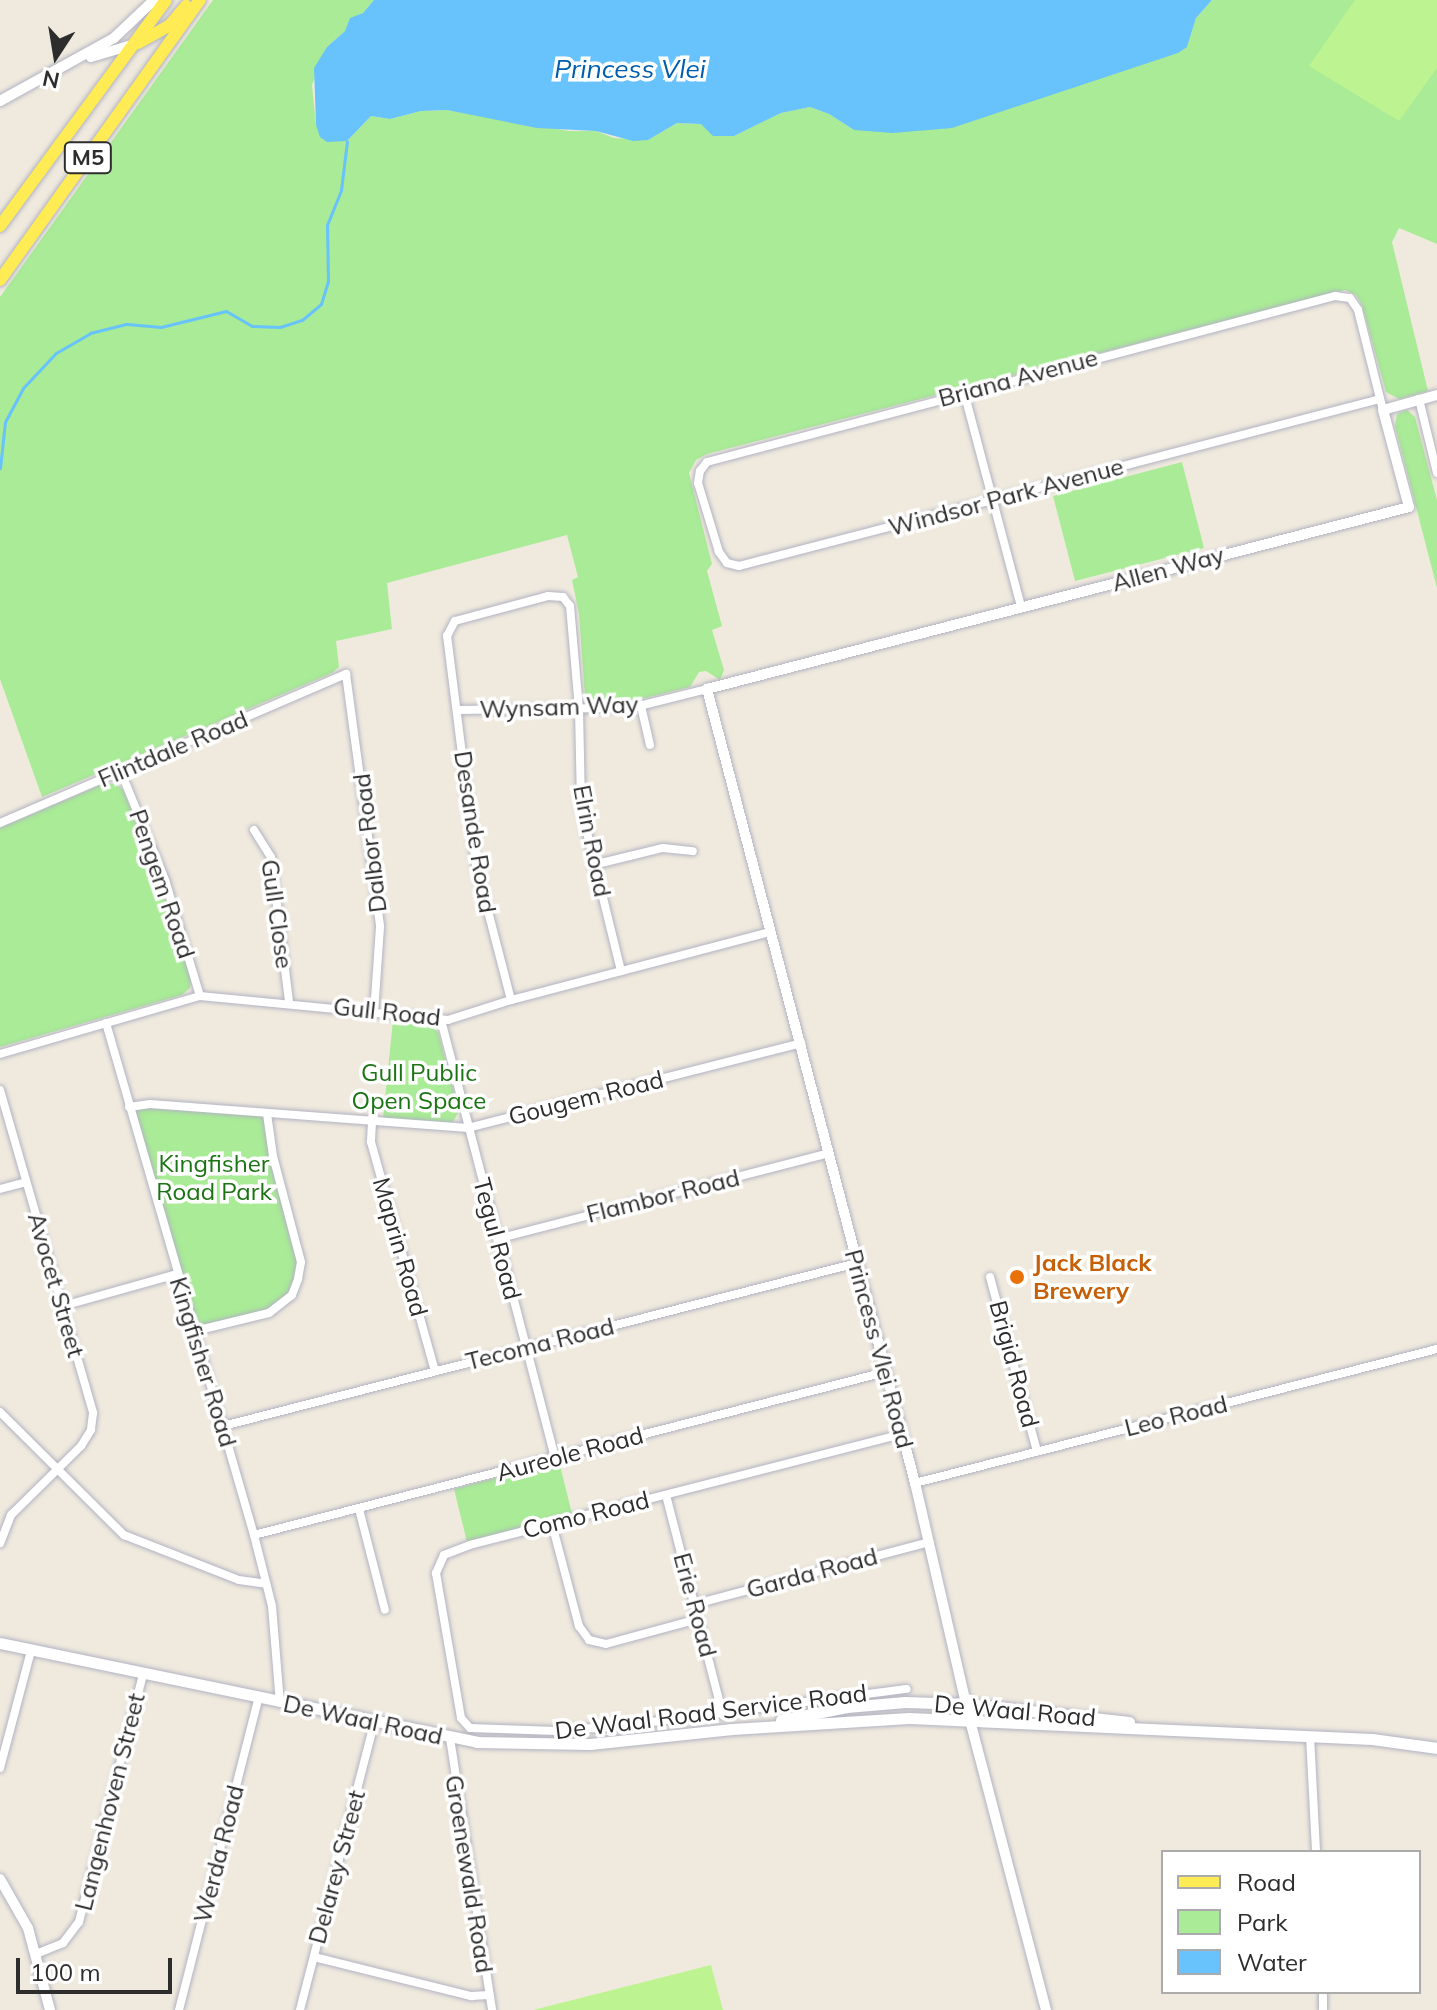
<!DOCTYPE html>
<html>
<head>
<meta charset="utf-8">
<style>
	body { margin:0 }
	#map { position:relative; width:1437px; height:2010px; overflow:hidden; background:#f0eade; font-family:Mulish,sans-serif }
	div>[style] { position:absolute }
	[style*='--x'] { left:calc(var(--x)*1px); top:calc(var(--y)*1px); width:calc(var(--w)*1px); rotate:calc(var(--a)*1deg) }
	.green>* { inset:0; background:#a9eb96 }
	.pitch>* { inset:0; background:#bef391 }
	.water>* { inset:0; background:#68c2fb }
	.stream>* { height:3px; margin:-1.5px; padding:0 1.5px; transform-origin:1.5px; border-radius:1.5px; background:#68c2fb }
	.roads { filter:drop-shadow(0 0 2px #b2b3c2) drop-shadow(0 0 2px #b2b3c2) }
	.minor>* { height:8px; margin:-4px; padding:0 4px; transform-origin:4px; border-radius:4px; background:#fff }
	.tertiary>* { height:10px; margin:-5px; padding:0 5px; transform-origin:5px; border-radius:5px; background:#fff }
	.secondary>* { height:11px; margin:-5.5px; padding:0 5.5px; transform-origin:5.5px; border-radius:5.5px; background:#fff }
	.primary>* { height:12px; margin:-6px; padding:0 6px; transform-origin:6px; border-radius:6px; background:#ffec54 }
	.dots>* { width:22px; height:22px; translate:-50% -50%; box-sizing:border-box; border:4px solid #fff; border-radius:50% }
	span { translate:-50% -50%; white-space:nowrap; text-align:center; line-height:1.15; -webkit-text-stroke:7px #fff; paint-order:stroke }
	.shield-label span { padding:2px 6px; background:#fff; border:2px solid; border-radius:6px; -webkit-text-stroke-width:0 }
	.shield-label { font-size:22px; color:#2d2d2d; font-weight:700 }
	.street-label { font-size:24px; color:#2d2d2d }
	.park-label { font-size:24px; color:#1b7413 }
	.food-label { font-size:24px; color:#c56008; font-weight:700 }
	.left { translate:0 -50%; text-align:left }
	.water-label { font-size:26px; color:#005dae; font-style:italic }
	.legend { position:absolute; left:1161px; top:1850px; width:260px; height:144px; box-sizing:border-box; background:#fff; border:2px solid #ababab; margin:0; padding:10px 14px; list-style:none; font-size:24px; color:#2d2d2d }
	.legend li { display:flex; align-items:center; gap:16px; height:40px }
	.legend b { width:40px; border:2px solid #ababab }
	.north { position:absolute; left:16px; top:16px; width:80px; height:80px; -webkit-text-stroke:6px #fff; paint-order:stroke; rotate:192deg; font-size:22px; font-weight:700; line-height:32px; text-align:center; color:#2d2d2d }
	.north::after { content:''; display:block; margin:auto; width:28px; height:36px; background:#2d2d2d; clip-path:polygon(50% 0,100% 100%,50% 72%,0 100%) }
	.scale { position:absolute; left:16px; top:1958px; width:156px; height:36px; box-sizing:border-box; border:4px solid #2d2d2d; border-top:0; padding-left:10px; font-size:24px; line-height:28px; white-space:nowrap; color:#2d2d2d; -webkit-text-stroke:6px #fff; paint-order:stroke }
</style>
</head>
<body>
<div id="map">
	<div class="green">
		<i style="clip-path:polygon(213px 0,374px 0,363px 13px,350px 19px,345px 31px,327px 47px,312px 85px,316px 125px,347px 141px,371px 116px,390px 119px,421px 111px,447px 110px,569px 131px,596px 131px,614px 138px,648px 140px,677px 123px,701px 124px,734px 136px,781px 113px,810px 107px,829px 114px,854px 130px,1187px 47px,1196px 18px,1212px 0,1437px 0,1437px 244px,1399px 228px,1392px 242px,1428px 391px,1399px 399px,1386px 392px,1362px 305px,1356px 295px,1345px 290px,707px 454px,696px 460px,689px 473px,712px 564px,707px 571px,722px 626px,712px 630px,724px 670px,720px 680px,706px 671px,699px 672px,690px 687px,629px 702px,595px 703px,585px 697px,579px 614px,572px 580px,578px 577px,567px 535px,387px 583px,392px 629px,336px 641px,339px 667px,332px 673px,42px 797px,0 679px,0 297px)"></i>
		<i style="clip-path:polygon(1407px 410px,1415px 417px,1437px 500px,1437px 588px,1395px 426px,1397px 414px)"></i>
		<i style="clip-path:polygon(1182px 462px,1204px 548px,1075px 581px,1053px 496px)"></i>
		<i style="clip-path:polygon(105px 783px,116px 784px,123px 790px,140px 829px,180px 941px,191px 978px,190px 988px,182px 995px,0 1047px,0 828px)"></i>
		<i style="clip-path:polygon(393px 1020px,427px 1023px,438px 1032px,459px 1111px,453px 1122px,383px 1119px)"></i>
		<i style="clip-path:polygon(129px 1107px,267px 1114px,301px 1262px,298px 1279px,282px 1305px,195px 1331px)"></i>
		<i style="clip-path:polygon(559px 1461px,572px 1514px,467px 1542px,454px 1489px)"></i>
	</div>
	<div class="pitch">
		<i style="clip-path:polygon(1355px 0,1437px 0,1437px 68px,1399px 121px,1309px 66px)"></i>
		<i style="clip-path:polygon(711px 1965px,723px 2010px,533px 2010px)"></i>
	</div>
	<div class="water">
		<i style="clip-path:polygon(374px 0,1212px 0,1196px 18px,1187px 47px,1178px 53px,952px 128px,893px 133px,854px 130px,829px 114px,810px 107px,781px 113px,734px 136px,713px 136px,701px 124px,677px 123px,648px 140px,633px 141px,596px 131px,537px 128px,447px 110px,421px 111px,390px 119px,371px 116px,347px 141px,327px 142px,320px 137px,316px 125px,314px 68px,327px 47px,345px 31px,350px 18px,363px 13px)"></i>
	</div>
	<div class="stream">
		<i style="--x:0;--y:468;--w:46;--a:-83.8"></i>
		<i style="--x:5;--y:422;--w:38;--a:-62"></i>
		<i style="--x:23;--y:388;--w:48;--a:-46.7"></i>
		<i style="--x:56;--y:353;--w:39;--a:-30"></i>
		<i style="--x:90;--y:333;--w:38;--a:-14"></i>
		<i style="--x:127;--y:324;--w:34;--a:5"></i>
		<i style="--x:161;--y:327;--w:67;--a:-13.8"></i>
		<i style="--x:226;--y:311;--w:30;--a:30"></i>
		<i style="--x:252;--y:326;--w:28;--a:2"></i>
		<i style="--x:280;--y:327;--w:23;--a:-18"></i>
		<i style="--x:302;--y:320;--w:25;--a:-40"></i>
		<i style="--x:321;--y:304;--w:24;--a:-73"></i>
		<i style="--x:328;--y:281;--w:56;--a:-91"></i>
		<i style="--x:327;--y:225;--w:38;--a:-68"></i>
		<i style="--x:341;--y:190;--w:49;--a:-83"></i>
	</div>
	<div class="roads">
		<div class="minor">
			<i style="--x:964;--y:392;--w:221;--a:75.1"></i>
			<i style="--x:1380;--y:399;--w:662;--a:165.4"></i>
			<i style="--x:739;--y:566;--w:12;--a:-166"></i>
			<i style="--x:727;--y:563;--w:14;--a:-126"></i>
			<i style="--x:719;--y:552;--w:72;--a:-106.9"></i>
			<i style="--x:698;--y:483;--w:12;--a:-81"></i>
			<i style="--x:700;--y:471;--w:11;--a:-52"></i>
			<i style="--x:707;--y:462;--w:650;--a:-14.81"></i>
			<i style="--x:1335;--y:296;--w:15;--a:8"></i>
			<i style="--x:1350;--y:298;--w:14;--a:56"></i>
			<i style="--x:1358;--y:310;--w:103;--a:76"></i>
			<i style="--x:1419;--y:399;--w:76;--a:76.3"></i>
			<i style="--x:641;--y:706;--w:40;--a:77"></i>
			<i style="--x:457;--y:710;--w:174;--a:-0.7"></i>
			<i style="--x:631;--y:708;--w:78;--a:-14"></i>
			<i style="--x:121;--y:772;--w:117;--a:67.8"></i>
			<i style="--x:165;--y:880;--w:121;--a:73.2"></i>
			<i style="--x:0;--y:823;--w:377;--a:-23.3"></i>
			<i style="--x:346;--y:674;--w:255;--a:82.3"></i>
			<i style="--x:380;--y:927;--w:85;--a:94"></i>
			<i style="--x:254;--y:830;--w:32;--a:58"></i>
			<i style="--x:271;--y:857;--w:146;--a:82.9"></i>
			<i style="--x:593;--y:865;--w:72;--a:-13.7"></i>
			<i style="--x:663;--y:848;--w:30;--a:6"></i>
			<i style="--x:511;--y:1000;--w:139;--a:-104.5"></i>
			<i style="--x:476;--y:865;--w:231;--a:-97.2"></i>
			<i style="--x:447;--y:636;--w:17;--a:-62"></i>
			<i style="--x:455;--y:621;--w:96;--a:-15"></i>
			<i style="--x:548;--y:596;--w:15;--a:4"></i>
			<i style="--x:563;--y:597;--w:11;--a:52"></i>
			<i style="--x:570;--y:606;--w:103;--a:85"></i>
			<i style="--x:579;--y:709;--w:99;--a:88.8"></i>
			<i style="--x:581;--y:808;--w:168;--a:76.2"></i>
			<i style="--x:441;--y:1020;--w:452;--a:75.4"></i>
			<i style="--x:106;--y:1023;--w:533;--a:73.88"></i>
			<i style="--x:254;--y:1535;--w:73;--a:75.8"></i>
			<i style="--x:272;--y:1606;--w:97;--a:85.3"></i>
			<i style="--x:0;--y:1054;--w:208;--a:-16.2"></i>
			<i style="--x:200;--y:996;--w:249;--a:5.5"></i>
			<i style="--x:448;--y:1020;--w:66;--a:-17.6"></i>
			<i style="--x:511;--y:1000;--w:269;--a:-14.7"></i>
			<i style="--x:0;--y:1090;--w:336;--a:73.9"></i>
			<i style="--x:93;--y:1413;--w:17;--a:97"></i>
			<i style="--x:91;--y:1430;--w:19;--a:122"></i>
			<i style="--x:81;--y:1446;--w:98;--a:135.4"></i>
			<i style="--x:11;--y:1515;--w:30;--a:111"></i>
			<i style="--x:129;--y:1107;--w:21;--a:-8"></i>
			<i style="--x:150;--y:1104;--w:319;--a:4.3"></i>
			<i style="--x:468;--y:1128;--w:344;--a:-14.3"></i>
			<i style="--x:372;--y:1122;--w:20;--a:93"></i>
			<i style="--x:371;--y:1142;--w:238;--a:74.4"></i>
			<i style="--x:0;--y:1189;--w:27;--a:-15"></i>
			<i style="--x:497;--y:1239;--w:343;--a:-14.5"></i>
			<i style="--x:990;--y:1277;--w:180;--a:74.9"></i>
			<i style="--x:63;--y:1306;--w:118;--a:-15.7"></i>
			<i style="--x:195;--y:1331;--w:76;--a:-13.7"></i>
			<i style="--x:269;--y:1313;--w:29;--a:-38"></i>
			<i style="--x:292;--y:1295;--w:17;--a:-69"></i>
			<i style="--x:298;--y:1279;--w:17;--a:-80"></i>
			<i style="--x:301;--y:1262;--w:110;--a:-104.8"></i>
			<i style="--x:273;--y:1156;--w:42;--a:-98.1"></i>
			<i style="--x:0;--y:1412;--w:175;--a:44.8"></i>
			<i style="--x:124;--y:1535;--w:123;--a:21.4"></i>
			<i style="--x:239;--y:1580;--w:27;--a:8"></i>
			<i style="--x:223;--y:1426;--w:655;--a:-14.42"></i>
			<i style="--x:902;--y:1434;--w:446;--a:165.6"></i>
			<i style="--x:470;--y:1545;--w:28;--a:159"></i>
			<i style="--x:444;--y:1555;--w:20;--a:114"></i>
			<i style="--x:436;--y:1573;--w:147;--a:80.2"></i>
			<i style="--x:461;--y:1718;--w:13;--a:48"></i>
			<i style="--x:470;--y:1728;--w:87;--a:2"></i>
			<i style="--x:557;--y:1731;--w:64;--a:-4.5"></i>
			<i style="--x:621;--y:1726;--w:288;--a:-7.4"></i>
			<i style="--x:915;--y:1483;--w:539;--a:-14.4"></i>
			<i style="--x:666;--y:1495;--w:227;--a:75.5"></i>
			<i style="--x:359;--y:1509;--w:104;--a:75.6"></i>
			<i style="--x:552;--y:1524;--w:106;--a:75.2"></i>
			<i style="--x:579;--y:1626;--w:17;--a:54"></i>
			<i style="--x:589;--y:1640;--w:17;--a:13"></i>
			<i style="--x:606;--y:1644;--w:95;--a:-15.2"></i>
			<i style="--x:254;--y:1535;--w:652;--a:-14.48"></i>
			<i style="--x:695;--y:1604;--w:242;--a:-14.8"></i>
			<i style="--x:1310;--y:1736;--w:116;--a:87"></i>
			<i style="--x:450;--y:1738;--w:275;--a:81.2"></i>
			<i style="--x:0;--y:1768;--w:121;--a:-75.2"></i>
			<i style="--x:36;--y:1954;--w:29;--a:-22"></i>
			<i style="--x:63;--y:1943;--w:26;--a:-53"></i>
			<i style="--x:79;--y:1922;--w:255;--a:-75.5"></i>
			<i style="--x:314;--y:1957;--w:162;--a:14"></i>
			<i style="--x:471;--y:1996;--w:18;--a:-3"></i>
			<i style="--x:1323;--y:1992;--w:18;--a:90"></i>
			<i style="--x:179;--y:2010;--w:321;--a:-75.7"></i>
			<i style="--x:300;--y:2010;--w:296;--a:-75.5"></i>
		</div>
		<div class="tertiary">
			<i style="--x:91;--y:57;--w:46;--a:-16.5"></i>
			<i style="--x:0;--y:101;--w:130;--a:-28.9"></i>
			<i style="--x:114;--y:38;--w:55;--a:-43.5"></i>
			<i style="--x:0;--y:1879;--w:56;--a:60.3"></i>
			<i style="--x:28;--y:1928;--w:85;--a:75"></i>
			<i style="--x:1046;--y:2010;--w:299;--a:-104.7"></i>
			<i style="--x:970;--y:1721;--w:244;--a:-103"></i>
			<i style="--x:915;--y:1483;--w:821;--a:-104.68"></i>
			<i style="--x:707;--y:689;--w:725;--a:-14.53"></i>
			<i style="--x:1409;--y:507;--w:100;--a:-105"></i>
			<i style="--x:1383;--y:410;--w:56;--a:-15.5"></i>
		</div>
		<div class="secondary">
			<i style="--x:0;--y:1643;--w:486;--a:11.7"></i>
			<i style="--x:476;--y:1742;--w:114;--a:1"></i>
			<i style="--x:590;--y:1744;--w:143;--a:-6"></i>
			<i style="--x:732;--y:1729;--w:177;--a:-3.6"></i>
			<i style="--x:909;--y:1718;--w:463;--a:2.6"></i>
			<i style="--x:1372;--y:1739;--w:66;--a:7.9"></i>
			<i style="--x:781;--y:1720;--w:67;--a:-11.1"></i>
			<i style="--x:847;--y:1707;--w:58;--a:-4.9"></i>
			<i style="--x:905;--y:1702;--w:62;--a:1.8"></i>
			<i style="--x:967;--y:1704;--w:163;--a:6.3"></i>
		</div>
		<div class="primary">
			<i style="--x:138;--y:43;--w:37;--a:-29"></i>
			<i style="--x:170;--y:25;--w:25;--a:-50"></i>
			<i style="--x:0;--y:226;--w:280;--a:-53.7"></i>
			<i style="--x:0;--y:280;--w:344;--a:-54.5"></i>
		</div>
	</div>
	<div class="dots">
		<i style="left:1017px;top:1277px;background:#e8710a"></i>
	</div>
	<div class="shield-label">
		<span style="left:88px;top:158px">M5</span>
	</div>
	<div class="street-label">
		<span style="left:1018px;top:378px;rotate:-15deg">Briana Avenue</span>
		<span style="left:1006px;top:497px;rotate:-15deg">Windsor Park Avenue</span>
		<span style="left:1168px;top:569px;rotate:-15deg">Allen Way</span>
		<span style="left:559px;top:707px;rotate:-2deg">Wynsam Way</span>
		<span style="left:173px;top:749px;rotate:-23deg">Flintdale Road</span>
		<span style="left:475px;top:832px;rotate:81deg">Desande Road</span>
		<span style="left:592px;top:841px;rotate:79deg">Elrin Road</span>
		<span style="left:370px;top:843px;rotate:-97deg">Dalbor Road</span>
		<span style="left:162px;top:884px;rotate:71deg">Pengem Road</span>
		<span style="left:277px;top:914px;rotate:82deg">Gull Close</span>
		<span style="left:387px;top:1012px;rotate:6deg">Gull Road</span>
		<span style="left:586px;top:1098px;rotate:-14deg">Gougem Road</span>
		<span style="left:663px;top:1196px;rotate:-14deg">Flambor Road</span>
		<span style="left:497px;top:1239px;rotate:75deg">Tegul Road</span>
		<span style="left:400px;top:1247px;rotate:74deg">Maprin Road</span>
		<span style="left:56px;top:1285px;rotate:74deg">Avocet Street</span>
		<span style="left:540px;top:1344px;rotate:-14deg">Tecoma Road</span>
		<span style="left:879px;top:1349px;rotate:75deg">Princess Vlei Road</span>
		<span style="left:203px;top:1362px;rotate:73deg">Kingfisher Road</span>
		<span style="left:1014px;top:1364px;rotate:75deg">Brigid Road</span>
		<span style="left:1176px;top:1416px;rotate:-14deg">Leo Road</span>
		<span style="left:570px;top:1454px;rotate:-15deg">Aureole Road</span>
		<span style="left:586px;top:1515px;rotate:-14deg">Como Road</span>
		<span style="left:812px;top:1573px;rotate:-15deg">Garda Road</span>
		<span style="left:695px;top:1605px;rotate:75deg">Erie Road</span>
		<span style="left:1015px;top:1711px;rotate:5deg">De Waal Road</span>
		<span style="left:711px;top:1712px;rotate:-7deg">De Waal Road Service Road</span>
		<span style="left:363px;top:1720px;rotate:12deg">De Waal Road</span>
		<span style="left:110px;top:1802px;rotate:-76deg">Langenhoven Street</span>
		<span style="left:219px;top:1854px;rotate:-76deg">Werda Road</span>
		<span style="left:337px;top:1867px;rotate:-75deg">Delarey Street</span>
		<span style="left:469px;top:1874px;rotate:81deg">Groenewald Road</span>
	</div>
	<div class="park-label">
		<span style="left:419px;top:1087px">Gull Public<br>Open Space</span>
		<span style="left:214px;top:1178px">Kingfisher<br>Road Park</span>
	</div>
	<div class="food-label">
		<span class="left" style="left:1033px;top:1277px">Jack Black<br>Brewery</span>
	</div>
	<div class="water-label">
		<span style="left:630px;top:69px">Princess Vlei</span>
	</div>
	<ul class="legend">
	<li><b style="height:10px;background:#ffec54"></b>Road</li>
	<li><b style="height:22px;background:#a9eb96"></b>Park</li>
	<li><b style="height:22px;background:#68c2fb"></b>Water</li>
	</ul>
	<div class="north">N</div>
	<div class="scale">100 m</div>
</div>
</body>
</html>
